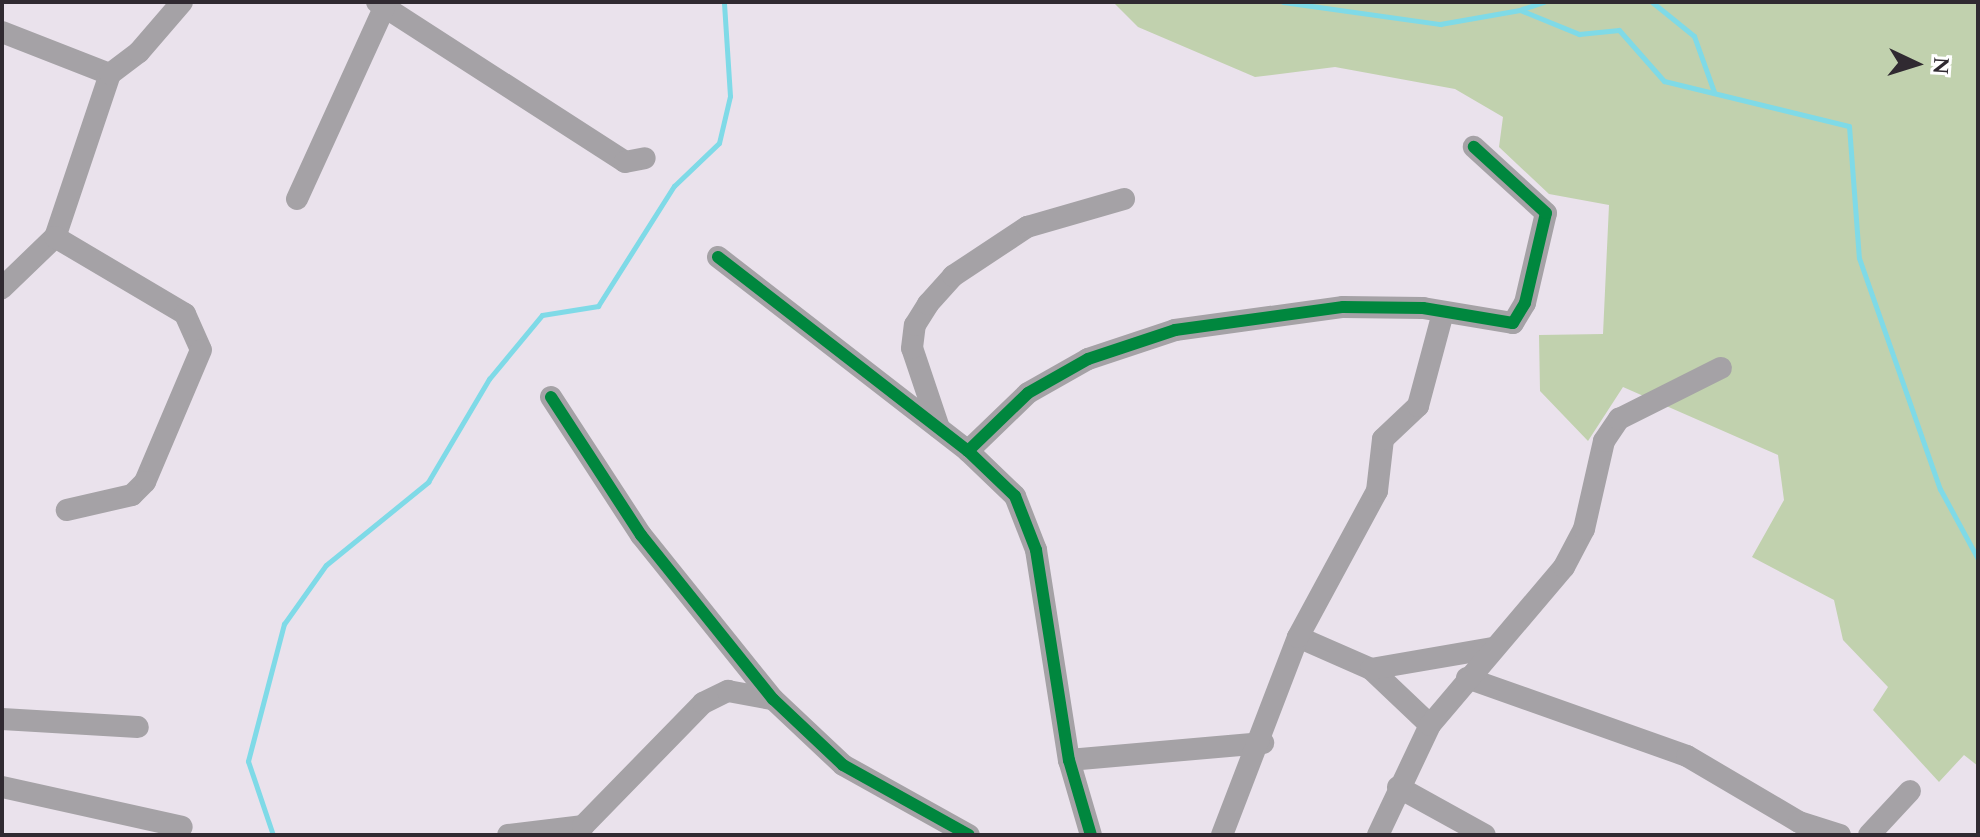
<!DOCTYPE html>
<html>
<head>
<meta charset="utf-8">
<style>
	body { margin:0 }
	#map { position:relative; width:1980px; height:837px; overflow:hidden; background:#eae2ec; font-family:Spectral,serif }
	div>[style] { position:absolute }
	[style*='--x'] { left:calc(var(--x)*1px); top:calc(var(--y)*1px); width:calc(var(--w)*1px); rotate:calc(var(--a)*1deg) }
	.green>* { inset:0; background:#c1d1ae }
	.stream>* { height:5px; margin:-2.5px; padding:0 2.5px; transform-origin:2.5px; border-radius:2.5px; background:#7fdae7 }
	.minor>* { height:22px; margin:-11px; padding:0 11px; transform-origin:11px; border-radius:11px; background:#a5a2a6 }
	.cycleway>* { height:12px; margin:-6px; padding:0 6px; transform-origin:6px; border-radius:6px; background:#00873e }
	span { translate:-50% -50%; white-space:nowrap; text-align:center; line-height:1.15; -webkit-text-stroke:6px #fff; paint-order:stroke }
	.frame { position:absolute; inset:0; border:4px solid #302a31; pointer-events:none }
	.north { position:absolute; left:1876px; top:24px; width:80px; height:80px; -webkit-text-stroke:6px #fff; paint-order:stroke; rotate:94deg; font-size:22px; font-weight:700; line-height:32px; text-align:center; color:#302a31 }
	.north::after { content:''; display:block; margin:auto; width:28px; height:36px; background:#302a31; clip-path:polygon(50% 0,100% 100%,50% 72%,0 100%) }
</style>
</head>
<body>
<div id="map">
	<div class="green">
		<i style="clip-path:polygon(1113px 2px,1978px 2px,1978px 766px,1964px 755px,1939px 782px,1873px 710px,1888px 687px,1843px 640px,1834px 600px,1752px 557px,1784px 500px,1778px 455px,1623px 387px,1588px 441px,1540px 391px,1539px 335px,1603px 334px,1609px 205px,1549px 194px,1499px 147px,1503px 117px,1455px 89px,1335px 67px,1255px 77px,1138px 27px)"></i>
	</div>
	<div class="stream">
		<i style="--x:1283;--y:2;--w:159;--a:8"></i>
		<i style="--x:1440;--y:24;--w:81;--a:-9.9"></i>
		<i style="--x:1520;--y:10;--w:64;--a:22.1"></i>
		<i style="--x:1579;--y:34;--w:40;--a:-5.7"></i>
		<i style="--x:1619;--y:30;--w:68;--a:48.6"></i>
		<i style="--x:1664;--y:81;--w:190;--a:13.7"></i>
		<i style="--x:1849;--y:126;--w:132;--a:85.7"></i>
		<i style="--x:1859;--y:258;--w:245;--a:70.7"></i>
		<i style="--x:1940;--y:489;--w:80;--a:61.5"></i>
		<i style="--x:1652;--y:2;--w:54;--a:39"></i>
		<i style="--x:1694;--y:36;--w:59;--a:70.3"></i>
		<i style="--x:1522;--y:9;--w:23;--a:-18"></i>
		<i style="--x:273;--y:835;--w:78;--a:-108.7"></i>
		<i style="--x:248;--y:761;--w:142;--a:-75.3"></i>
		<i style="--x:284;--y:624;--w:72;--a:-54.6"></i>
		<i style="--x:326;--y:565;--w:132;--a:-39.1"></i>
		<i style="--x:428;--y:482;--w:120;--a:-59.4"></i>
		<i style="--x:489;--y:379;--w:83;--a:-50.4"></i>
		<i style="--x:542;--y:315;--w:57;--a:-9.1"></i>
		<i style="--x:598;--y:306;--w:142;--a:-57.7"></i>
		<i style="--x:674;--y:186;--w:62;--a:-43.7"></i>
		<i style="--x:719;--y:143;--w:48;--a:-76.8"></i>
		<i style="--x:730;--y:96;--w:94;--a:-93.7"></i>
	</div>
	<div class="minor">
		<i style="--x:377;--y:2;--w:295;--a:32.8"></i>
		<i style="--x:625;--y:162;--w:20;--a:-11"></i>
		<i style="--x:2;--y:32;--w:116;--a:21.3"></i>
		<i style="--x:110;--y:74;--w:172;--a:108.6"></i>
		<i style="--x:55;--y:237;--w:74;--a:136.1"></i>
		<i style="--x:110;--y:74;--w:36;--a:-37"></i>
		<i style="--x:139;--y:52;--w:66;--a:-49.3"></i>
		<i style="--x:297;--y:199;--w:210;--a:-65.5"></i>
		<i style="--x:55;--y:237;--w:151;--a:30.6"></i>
		<i style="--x:185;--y:314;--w:39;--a:66"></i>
		<i style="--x:201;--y:350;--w:143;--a:113"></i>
		<i style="--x:145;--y:482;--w:18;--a:135"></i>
		<i style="--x:132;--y:495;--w:67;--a:167"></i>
		<i style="--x:718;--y:257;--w:316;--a:37.8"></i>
		<i style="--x:968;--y:451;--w:65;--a:43.8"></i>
		<i style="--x:1015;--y:496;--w:58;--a:68.7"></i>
		<i style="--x:1036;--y:550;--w:213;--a:81.1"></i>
		<i style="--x:1069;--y:760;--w:78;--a:73.7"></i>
		<i style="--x:551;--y:397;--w:165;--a:56.9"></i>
		<i style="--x:641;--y:535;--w:211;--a:51.2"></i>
		<i style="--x:773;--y:699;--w:96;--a:43.3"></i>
		<i style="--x:843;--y:765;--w:144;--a:29.1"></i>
		<i style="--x:939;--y:428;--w:84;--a:-108.6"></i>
		<i style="--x:912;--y:348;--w:23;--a:-83"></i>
		<i style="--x:915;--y:325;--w:25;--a:-58"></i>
		<i style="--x:928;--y:304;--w:38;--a:-48"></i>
		<i style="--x:953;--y:276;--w:89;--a:-33.5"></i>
		<i style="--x:1027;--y:227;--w:101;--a:-16.1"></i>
		<i style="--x:968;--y:451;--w:83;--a:-44"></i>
		<i style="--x:1028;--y:393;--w:69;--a:-29.5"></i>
		<i style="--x:1088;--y:359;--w:92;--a:-18.4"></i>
		<i style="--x:1175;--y:330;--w:170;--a:-7.8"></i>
		<i style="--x:1343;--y:307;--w:80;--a:0.7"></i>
		<i style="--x:1423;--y:308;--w:91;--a:9.5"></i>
		<i style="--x:1513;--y:323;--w:23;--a:-59"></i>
		<i style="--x:1525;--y:303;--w:92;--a:-76.9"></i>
		<i style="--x:1546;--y:213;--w:98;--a:-137.5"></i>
		<i style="--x:1298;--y:637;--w:80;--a:23.7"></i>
		<i style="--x:1371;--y:669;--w:81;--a:43.5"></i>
		<i style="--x:1371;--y:669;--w:123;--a:-9.8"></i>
		<i style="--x:1467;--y:678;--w:233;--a:19.5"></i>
		<i style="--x:1687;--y:756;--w:130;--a:30.5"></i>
		<i style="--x:1799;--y:822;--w:43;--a:17.6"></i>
		<i style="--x:2;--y:719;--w:136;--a:3.4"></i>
		<i style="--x:1069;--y:760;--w:195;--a:-5"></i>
		<i style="--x:2;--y:787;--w:184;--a:12.5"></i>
		<i style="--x:1398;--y:787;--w:99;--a:28.9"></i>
		<i style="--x:508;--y:835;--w:76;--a:-6.8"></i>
		<i style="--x:583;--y:826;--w:172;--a:-45.7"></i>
		<i style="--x:703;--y:703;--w:28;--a:-26"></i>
		<i style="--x:728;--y:691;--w:44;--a:10.5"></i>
		<i style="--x:1222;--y:835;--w:212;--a:-69"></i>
		<i style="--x:1298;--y:637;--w:166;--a:-61.6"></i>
		<i style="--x:1377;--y:491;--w:52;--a:-83.4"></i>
		<i style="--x:1383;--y:439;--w:48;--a:-43.3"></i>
		<i style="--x:1418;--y:406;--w:96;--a:-75"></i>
		<i style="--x:1378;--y:835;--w:122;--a:-64.7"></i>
		<i style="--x:1430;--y:725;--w:207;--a:-49.7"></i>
		<i style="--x:1564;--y:567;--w:43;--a:-62.2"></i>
		<i style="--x:1584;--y:529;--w:90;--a:-77.2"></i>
		<i style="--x:1604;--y:441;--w:27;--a:-56"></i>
		<i style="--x:1619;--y:419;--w:114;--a:-26.6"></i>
		<i style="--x:1869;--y:835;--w:60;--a:-47"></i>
	</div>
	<div class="cycleway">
		<i style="--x:718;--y:257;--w:316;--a:37.8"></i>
		<i style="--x:968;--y:451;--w:65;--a:43.8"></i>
		<i style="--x:1015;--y:496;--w:58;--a:68.7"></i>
		<i style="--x:1036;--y:550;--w:213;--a:81.1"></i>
		<i style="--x:1069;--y:760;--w:78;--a:73.7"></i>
		<i style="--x:551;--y:397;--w:165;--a:56.9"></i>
		<i style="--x:641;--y:535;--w:211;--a:51.2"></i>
		<i style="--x:773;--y:699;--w:96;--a:43.3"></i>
		<i style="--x:843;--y:765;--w:144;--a:29.1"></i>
		<i style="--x:968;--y:451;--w:83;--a:-44"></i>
		<i style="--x:1028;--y:393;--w:69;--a:-29.5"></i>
		<i style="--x:1088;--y:359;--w:92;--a:-18.4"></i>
		<i style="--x:1175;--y:330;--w:170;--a:-7.8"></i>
		<i style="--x:1343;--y:307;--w:80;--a:0.7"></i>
		<i style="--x:1423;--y:308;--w:91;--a:9.5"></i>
		<i style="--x:1513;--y:323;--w:23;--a:-59"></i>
		<i style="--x:1525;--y:303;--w:92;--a:-76.9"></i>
		<i style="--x:1546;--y:213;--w:98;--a:-137.5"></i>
	</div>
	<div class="frame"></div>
	<div class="north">N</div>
</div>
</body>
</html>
